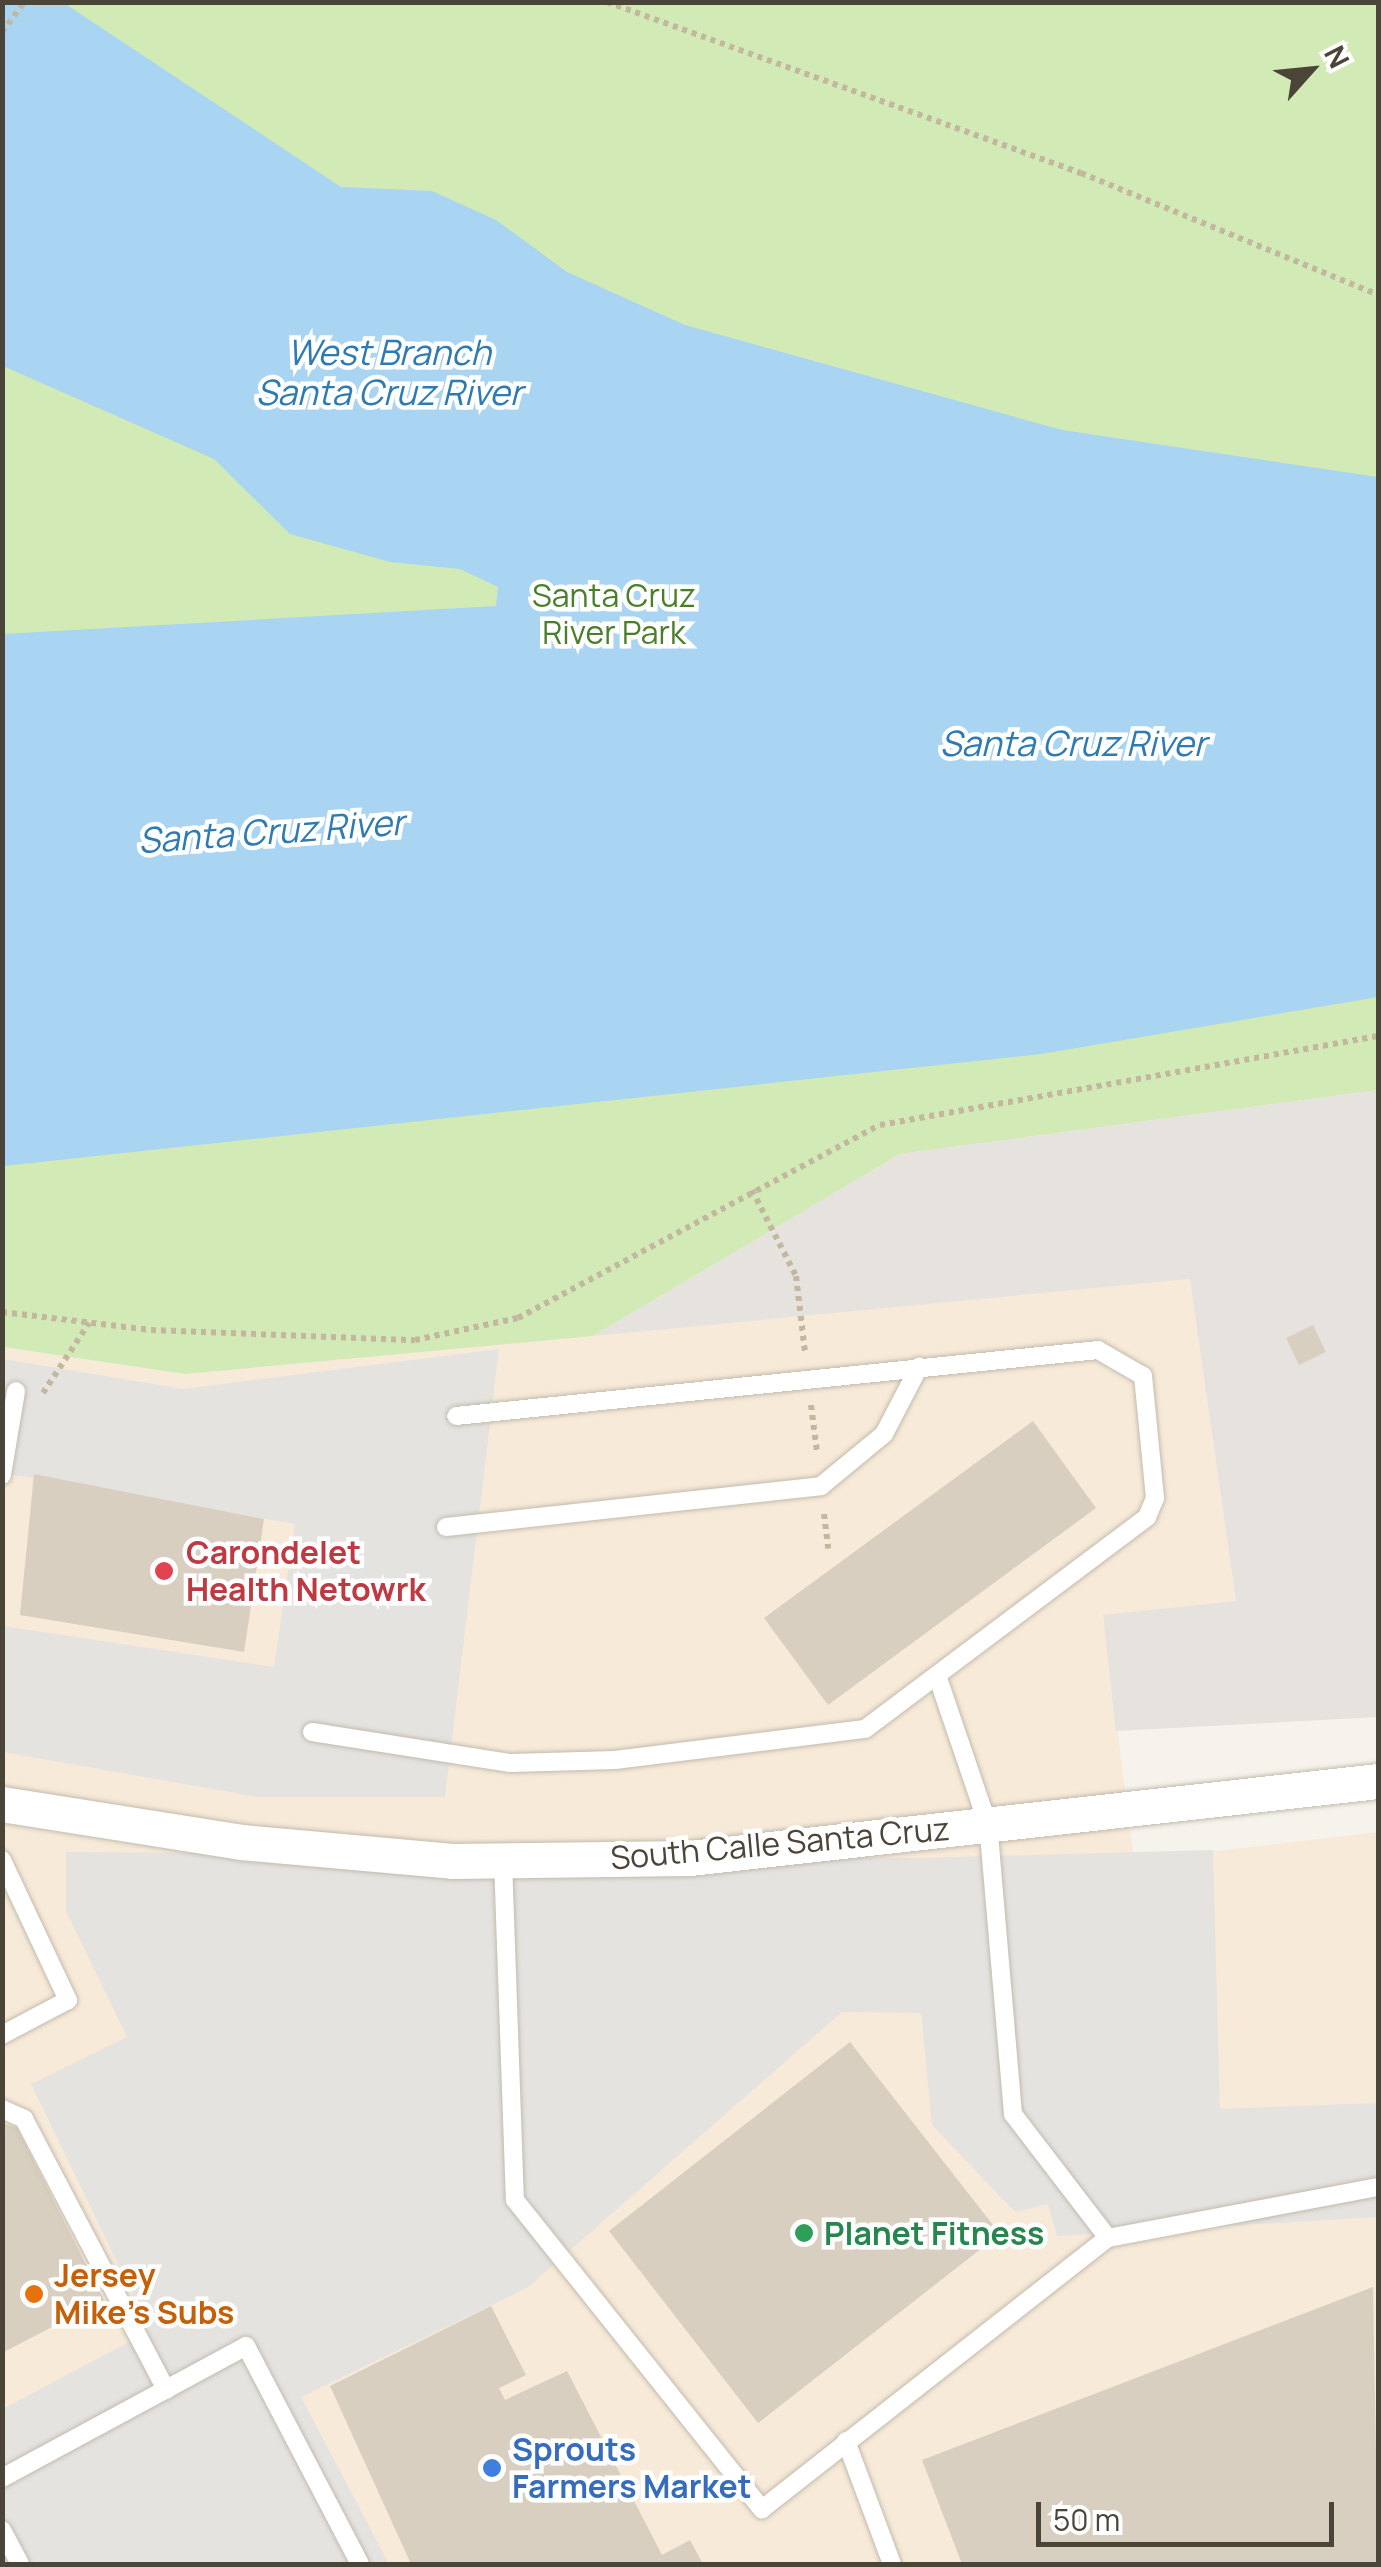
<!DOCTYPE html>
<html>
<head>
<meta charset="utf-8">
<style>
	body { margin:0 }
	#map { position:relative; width:1381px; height:2567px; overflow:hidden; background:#f6f3ec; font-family:Manrope,sans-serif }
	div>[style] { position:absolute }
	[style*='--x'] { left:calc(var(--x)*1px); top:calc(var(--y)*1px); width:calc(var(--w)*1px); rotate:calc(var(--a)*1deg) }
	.commercial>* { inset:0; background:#f7ead8 }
	.industrial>* { inset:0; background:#e6e2dd }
	.green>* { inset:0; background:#d2eab5 }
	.parking>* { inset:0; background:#e5e3e0 }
	.water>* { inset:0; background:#a9d4f2 }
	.building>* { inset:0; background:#d8cfc1 }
	.path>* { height:6px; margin-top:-3px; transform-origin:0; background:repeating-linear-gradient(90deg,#c4b79f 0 5px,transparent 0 10px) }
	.roads { filter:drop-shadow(0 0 2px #c2bbae) drop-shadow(0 0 2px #c2bbae) }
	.service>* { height:18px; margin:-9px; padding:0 9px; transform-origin:9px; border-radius:9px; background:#fff }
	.minor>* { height:35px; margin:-17.5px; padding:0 17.5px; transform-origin:17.5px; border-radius:17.5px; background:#fff }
	.dots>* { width:28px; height:28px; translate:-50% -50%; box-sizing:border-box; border:5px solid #fff; border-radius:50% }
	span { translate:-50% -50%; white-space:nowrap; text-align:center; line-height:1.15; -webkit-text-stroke:9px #fff; paint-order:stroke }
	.park-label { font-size:32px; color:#4a7f2a }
	.health-label { font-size:32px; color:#be3a42; font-weight:700 }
	.left { translate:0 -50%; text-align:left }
	.street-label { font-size:32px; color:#4b4439 }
	.leisure-label { font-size:32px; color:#27864d; font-weight:700 }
	.food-label { font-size:32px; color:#c56008; font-weight:700 }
	.shop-label { font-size:32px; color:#366cbe; font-weight:700 }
	.water-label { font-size:35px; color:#2e7ab2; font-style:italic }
	.frame { position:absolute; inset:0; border:5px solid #4b4439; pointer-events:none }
	.north { position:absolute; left:1261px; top:20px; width:100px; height:100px; -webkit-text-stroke:8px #fff; paint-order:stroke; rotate:63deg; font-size:28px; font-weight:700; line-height:40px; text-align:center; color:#4b4439 }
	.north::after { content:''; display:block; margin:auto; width:35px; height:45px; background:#4b4439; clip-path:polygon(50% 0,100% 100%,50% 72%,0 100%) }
	.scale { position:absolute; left:1036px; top:2502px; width:298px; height:45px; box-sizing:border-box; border:5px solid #4b4439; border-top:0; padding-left:12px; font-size:30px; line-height:35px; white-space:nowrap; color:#4b4439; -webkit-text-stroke:8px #fff; paint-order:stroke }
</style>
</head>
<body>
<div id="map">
	<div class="commercial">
		<i style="clip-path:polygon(1191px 1279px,1236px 1601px,1103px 1616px,1134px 1861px,1378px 1832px,1378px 2564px,3px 2564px,2px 1347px,185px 1374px)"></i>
	</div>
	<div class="industrial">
		<i style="clip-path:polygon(1378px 1090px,1378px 1717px,1116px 1731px,1103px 1615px,1236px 1601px,1190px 1279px,593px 1336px,900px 1154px)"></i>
	</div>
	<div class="green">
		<i style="clip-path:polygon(2px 3px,1378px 3px,1378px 1090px,900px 1154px,593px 1336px,185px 1374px,3px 1347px)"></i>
	</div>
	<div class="parking">
		<i style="clip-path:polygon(499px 1349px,445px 1797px,257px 1797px,3px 1752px,3px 1626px,274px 1667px,295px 1524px,3px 1473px,3px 1359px,184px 1389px)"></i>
		<i style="clip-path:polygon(1213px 1850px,1220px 2109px,1378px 2103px,1378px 2217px,1057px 2236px,1048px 2204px,1015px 2212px,932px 2125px,921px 2013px,842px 2012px,527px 2288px,301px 2397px,389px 2564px,3px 2564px,3px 2409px,140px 2336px,133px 2295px,31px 2084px,127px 2037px,66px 1911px,66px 1852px,921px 1858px)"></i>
	</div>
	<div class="water">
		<i style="clip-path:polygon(3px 2px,64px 3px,341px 187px,432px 191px,496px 220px,567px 272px,685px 325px,1062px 430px,1378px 477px,1378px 997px,1041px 1054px,3px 1166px,3px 634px,496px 606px,498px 587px,460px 569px,390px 562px,290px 534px,214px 459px,3px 366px)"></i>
	</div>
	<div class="building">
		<i style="clip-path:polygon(1313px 1325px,1326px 1352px,1299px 1365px,1286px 1338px)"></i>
		<i style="clip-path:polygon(1033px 1421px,1096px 1508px,828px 1705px,764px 1618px)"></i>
		<i style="clip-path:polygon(34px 1474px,264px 1519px,244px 1652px,20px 1615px)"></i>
		<i style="clip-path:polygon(850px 2042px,1000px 2234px,758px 2423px,609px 2231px)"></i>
		<i style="clip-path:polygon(2px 2123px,17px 2128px,104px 2300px,2px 2353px)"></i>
		<i style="clip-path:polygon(1373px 2287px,1378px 2564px,962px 2564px,922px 2460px)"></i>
		<i style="clip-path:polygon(491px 2306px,526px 2375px,499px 2388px,505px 2400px,567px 2371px,662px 2555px,690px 2540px,703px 2564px,411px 2564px,330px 2386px)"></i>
	</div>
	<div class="path">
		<i style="--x:607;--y:2;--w:504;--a:19.84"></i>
		<i style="--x:1081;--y:173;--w:321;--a:22.3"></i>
		<i style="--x:2;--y:32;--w:38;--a:-53"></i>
		<i style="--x:752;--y:1190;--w:97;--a:62.9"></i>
		<i style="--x:796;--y:1276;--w:78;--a:83.3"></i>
		<i style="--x:2;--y:1312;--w:150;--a:6.9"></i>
		<i style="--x:151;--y:1330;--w:264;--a:2.2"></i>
		<i style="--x:415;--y:1340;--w:105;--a:-12.1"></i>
		<i style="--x:518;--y:1318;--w:410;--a:-28.1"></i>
		<i style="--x:880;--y:1125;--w:506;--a:-10.13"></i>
		<i style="--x:43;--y:1393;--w:84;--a:-56.7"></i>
		<i style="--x:811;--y:1405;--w:47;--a:82.7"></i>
		<i style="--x:824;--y:1514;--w:35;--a:83"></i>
	</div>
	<div class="roads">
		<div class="service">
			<i style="--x:2;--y:1475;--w:85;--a:-80.5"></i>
			<i style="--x:446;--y:1527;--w:377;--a:-6.2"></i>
			<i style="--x:821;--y:1486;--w:82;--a:-39.5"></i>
			<i style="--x:884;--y:1434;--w:76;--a:-62.4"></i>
			<i style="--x:312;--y:1732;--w:201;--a:8.9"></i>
			<i style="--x:511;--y:1763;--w:104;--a:-1.7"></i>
			<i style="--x:615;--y:1760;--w:252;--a:-7.1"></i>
			<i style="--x:865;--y:1729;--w:353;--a:-36.9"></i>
			<i style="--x:1147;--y:1517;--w:21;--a:-67"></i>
			<i style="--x:1155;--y:1498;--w:123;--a:-95.6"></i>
			<i style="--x:1143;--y:1376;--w:52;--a:-150"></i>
			<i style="--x:1098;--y:1350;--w:645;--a:174.13"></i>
			<i style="--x:2;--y:1860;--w:155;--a:64.8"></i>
			<i style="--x:68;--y:2000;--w:75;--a:152.1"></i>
			<i style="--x:503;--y:1860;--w:340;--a:88"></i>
			<i style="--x:515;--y:2200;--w:396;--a:51.4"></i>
			<i style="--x:762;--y:2509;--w:439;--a:-38.1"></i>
			<i style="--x:1108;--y:2238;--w:156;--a:-127.5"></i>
			<i style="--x:1013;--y:2114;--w:290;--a:-94.9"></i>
			<i style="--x:988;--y:1825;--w:152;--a:-108.8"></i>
			<i style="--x:2;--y:2109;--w:24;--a:24"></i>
			<i style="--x:24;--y:2119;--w:306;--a:62.3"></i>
			<i style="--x:1108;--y:2238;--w:275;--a:-10.7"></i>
			<i style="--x:846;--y:2441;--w:131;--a:69.5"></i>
			<i style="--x:2;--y:2478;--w:277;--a:-28.4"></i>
			<i style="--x:246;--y:2346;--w:246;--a:62.4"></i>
			<i style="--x:2;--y:2530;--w:38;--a:62"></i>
		</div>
		<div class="minor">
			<i style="--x:2;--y:1804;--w:242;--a:9"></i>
			<i style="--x:241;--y:1842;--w:212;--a:5.1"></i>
			<i style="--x:452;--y:1861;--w:238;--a:-0.7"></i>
			<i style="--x:690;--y:1858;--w:692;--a:-6.39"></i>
		</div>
	</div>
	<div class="dots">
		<i style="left:164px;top:1571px;background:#e0444e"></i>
		<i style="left:804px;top:2233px;background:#2e9e5b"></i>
		<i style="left:34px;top:2294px;background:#e8710a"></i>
		<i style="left:492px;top:2468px;background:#3f7fe0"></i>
	</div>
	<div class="park-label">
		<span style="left:614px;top:614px">Santa Cruz<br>River Park</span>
	</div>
	<div class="health-label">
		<span class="left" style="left:186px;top:1571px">Carondelet<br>Health Netowrk</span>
	</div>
	<div class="street-label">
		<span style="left:780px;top:1843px;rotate:-5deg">South Calle Santa Cruz</span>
	</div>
	<div class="leisure-label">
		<span class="left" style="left:824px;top:2233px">Planet Fitness</span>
	</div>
	<div class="food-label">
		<span class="left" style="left:54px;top:2294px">Jersey<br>Mike's Subs</span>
	</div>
	<div class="shop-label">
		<span class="left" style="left:512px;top:2468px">Sprouts<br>Farmers Market</span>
	</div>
	<div class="water-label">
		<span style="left:389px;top:372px">West Branch<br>Santa Cruz River</span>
		<span style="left:1073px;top:743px">Santa Cruz River</span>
		<span style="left:271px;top:831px;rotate:-4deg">Santa Cruz River</span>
	</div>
	<div class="frame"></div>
	<div class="north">N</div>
	<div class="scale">50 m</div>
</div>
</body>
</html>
